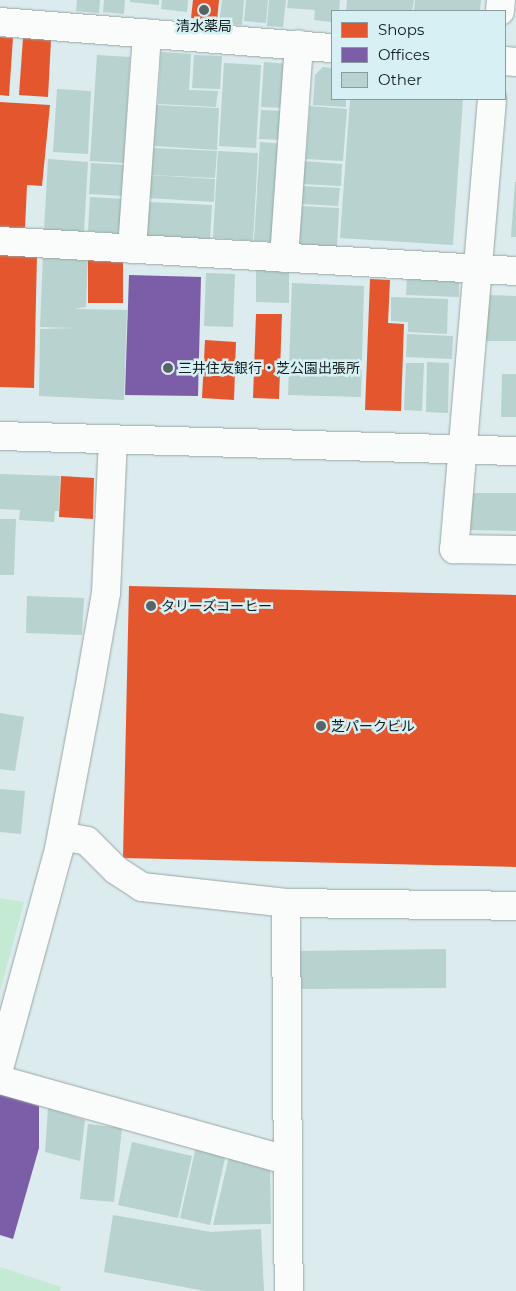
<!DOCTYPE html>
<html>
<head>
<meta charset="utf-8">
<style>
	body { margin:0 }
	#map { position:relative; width:516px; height:1291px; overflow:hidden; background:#dcebed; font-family:Montserrat,"Noto Sans JP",sans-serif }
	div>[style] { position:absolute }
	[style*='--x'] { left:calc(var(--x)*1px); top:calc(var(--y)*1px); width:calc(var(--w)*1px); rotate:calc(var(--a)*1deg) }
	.green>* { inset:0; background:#c4ead4 }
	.shops>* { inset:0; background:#e4572e }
	.offices>* { inset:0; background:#7b5ea7 }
	.building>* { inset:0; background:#b7d2cf }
	.roads { filter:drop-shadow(0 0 1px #99a5a6) drop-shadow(0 0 1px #99a5a6) }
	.minor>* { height:28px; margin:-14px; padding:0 14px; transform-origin:14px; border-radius:14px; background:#fafcfc }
	.dots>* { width:14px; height:14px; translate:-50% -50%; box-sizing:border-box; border:2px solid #d6f0f3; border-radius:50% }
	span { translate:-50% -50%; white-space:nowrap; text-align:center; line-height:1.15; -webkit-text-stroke:5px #d6f0f3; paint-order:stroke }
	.poi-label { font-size:14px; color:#131c1d }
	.left { translate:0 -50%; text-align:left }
	.legend { position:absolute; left:331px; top:10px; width:175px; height:90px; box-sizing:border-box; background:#d6f0f3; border:1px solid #889b9d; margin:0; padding:6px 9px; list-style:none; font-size:15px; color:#131c1d }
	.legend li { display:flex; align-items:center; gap:10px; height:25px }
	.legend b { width:25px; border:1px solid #889b9d }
</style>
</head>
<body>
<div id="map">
	<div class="green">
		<i style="clip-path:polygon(0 898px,24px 902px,0 992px)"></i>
		<i style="clip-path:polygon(0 1267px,61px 1287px,60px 1291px,0 1291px)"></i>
	</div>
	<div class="shops">
		<i style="clip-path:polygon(193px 0,219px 0,217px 21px,191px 18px)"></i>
		<i style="clip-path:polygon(0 37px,13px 38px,9px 96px,0 95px)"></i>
		<i style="clip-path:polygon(23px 38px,51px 40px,48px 97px,19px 95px)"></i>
		<i style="clip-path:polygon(0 102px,50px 105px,42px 186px,27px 185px,25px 229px,0 228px)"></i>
		<i style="clip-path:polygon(0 253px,37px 254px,34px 388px,0 387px)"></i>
		<i style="clip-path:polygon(88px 260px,123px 260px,123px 303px,88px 303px)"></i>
		<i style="clip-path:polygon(370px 279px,390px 280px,388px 323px,404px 324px,401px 411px,365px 410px)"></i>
		<i style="clip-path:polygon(256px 314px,282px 314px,279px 399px,253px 398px)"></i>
		<i style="clip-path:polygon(205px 340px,236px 342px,234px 400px,202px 398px)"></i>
		<i style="clip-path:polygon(61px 476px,94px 478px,93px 519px,59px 517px)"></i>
		<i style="clip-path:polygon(129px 586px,516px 595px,516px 867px,123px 858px)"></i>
	</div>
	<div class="offices">
		<i style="clip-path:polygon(129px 275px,201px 277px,198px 396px,125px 395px)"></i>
		<i style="clip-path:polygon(0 1094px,39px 1106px,39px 1148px,13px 1239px,0 1235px)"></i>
	</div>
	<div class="building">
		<i style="clip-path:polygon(77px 0,100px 0,99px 13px,76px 11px)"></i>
		<i style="clip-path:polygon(104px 0,125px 0,124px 14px,103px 12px)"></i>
		<i style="clip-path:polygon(130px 0,159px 0,159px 5px,130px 2px)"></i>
		<i style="clip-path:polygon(162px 0,188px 0,187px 12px,161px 9px)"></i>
		<i style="clip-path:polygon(222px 0,244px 0,242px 25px,219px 23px)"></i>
		<i style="clip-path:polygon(246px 0,268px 0,266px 23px,244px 21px)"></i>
		<i style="clip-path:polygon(269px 0,286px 0,283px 27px,267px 26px)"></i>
		<i style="clip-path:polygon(288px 0,340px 0,339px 11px,332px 11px,332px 22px,314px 20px,315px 10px,287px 8px)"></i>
		<i style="clip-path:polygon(347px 0,414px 0,412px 11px,346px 11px)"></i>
		<i style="clip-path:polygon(415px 0,481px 0,480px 11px,414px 11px)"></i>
		<i style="clip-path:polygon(161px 52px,191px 54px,189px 90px,218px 91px,216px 107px,158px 104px)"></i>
		<i style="clip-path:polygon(97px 55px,130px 57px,124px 163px,90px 161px)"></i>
		<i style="clip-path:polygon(194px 55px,222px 56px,220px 89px,192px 88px)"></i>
		<i style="clip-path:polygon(264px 62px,288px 64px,285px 108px,261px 107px)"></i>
		<i style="clip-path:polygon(224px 63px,261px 65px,256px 148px,219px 146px)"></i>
		<i style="clip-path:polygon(323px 67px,332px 68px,332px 99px,346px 99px,346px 107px,313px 105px,315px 75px)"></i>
		<i style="clip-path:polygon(57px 89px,91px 91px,88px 154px,53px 152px)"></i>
		<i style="clip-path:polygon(350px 99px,463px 99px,453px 245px,340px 238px)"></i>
		<i style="clip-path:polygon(156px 105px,219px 108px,217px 150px,154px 146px)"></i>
		<i style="clip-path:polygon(310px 106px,347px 109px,343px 161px,306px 159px)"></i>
		<i style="clip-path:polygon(261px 110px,286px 111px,284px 140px,259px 139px)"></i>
		<i style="clip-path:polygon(260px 142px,285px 144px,279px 242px,254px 241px)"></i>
		<i style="clip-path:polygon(153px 148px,217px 151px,215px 178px,152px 175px)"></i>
		<i style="clip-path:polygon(218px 151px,258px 153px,253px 241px,213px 238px)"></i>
		<i style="clip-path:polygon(48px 159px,88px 162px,84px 232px,44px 230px)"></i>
		<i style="clip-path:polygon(303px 161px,342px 164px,341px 186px,301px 184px)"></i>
		<i style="clip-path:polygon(91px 163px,128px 165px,126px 196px,89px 194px)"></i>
		<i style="clip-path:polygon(149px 175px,215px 179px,214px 202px,148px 198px)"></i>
		<i style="clip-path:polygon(515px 182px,516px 182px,516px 237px,511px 237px)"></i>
		<i style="clip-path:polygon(303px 186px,340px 188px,338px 206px,302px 204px)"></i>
		<i style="clip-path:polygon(90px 197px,125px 199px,123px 234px,88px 231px)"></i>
		<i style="clip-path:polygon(149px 202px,212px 205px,210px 239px,147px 236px)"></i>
		<i style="clip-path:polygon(300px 206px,339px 208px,337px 247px,298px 244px)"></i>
		<i style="clip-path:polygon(43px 255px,88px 256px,86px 307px,74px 309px,127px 310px,124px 400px,39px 396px,40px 329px,74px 328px,40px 327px)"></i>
		<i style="clip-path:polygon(256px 269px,289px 269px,289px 303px,256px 302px)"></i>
		<i style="clip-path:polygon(206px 273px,235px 274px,233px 327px,204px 326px)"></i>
		<i style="clip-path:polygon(407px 278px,459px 280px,459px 297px,406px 295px)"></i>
		<i style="clip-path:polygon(292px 283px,364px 286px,361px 397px,288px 395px)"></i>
		<i style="clip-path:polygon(487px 295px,516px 296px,516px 341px,486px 341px)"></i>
		<i style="clip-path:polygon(391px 297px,448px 299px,447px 334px,408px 332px,408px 322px,391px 321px)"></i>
		<i style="clip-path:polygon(407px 334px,453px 336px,452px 359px,406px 357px)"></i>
		<i style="clip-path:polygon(427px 362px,449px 363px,448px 413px,426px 412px)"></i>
		<i style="clip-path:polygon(406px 363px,424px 363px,422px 411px,404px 410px)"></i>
		<i style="clip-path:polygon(502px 374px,516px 374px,516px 417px,501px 417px)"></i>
		<i style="clip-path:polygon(0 474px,60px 476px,59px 511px,55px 511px,54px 522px,19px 520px,20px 510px,0 509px)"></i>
		<i style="clip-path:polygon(470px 493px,516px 493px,516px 531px,469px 530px)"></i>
		<i style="clip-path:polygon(0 519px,16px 519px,14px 575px,0 575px)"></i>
		<i style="clip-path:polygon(27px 596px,84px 598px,82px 635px,26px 633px)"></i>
		<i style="clip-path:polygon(0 713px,24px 717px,15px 771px,0 769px)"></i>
		<i style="clip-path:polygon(0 789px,25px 791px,21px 834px,0 832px)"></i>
		<i style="clip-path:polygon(446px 949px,446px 988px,300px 989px,300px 951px)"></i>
		<i style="clip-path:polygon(48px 1108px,85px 1120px,80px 1161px,45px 1152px)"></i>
		<i style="clip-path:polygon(88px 1124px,122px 1128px,114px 1202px,80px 1199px)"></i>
		<i style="clip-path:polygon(132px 1142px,192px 1156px,178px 1218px,118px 1205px)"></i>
		<i style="clip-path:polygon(196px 1147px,226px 1154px,210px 1225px,180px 1218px)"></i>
		<i style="clip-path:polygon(229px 1156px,270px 1170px,271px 1224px,213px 1225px)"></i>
		<i style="clip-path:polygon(113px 1215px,211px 1232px,261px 1229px,264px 1291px,205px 1291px,104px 1272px)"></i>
	</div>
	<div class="roads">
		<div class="minor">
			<i style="--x:500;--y:11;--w:11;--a:-85"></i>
			<i style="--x:0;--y:22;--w:333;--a:4.5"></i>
			<i style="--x:505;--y:61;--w:11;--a:5"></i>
			<i style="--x:492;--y:99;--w:452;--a:94.8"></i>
			<i style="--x:454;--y:549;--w:62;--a:0.9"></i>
			<i style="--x:0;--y:241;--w:517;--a:3.33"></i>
			<i style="--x:132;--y:249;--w:216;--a:-86"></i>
			<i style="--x:284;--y:258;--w:214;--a:-86"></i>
			<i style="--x:0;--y:436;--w:516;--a:1.67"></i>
			<i style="--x:62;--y:836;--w:25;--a:11"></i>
			<i style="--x:87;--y:841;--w:41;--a:45"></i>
			<i style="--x:116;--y:870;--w:31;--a:33"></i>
			<i style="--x:142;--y:887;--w:145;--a:6.3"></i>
			<i style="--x:286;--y:903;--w:230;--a:0.7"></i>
			<i style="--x:286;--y:903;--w:388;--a:89.6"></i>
			<i style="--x:0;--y:1065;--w:224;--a:-74.7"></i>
			<i style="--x:59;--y:849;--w:156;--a:-79.3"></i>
			<i style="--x:88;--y:696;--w:105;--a:-80.1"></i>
			<i style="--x:106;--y:593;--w:154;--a:-87.4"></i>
			<i style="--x:0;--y:1080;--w:298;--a:15.6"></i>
		</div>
	</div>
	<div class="dots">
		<i style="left:204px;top:10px;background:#596466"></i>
		<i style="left:168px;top:368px;background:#596466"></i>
		<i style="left:151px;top:606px;background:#596466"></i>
		<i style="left:321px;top:726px;background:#596466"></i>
	</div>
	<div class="poi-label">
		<span style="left:204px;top:26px">清水薬局</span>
		<span class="left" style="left:178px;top:368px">三井住友銀行・芝公園出張所</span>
		<span class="left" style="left:161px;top:606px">タリーズコーヒー</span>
		<span class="left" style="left:331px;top:726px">芝パークビル</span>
	</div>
	<ul class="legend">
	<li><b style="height:14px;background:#e4572e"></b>Shops</li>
	<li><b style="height:14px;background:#7b5ea7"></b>Offices</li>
	<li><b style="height:14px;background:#b7d2cf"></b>Other</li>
	</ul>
</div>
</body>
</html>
